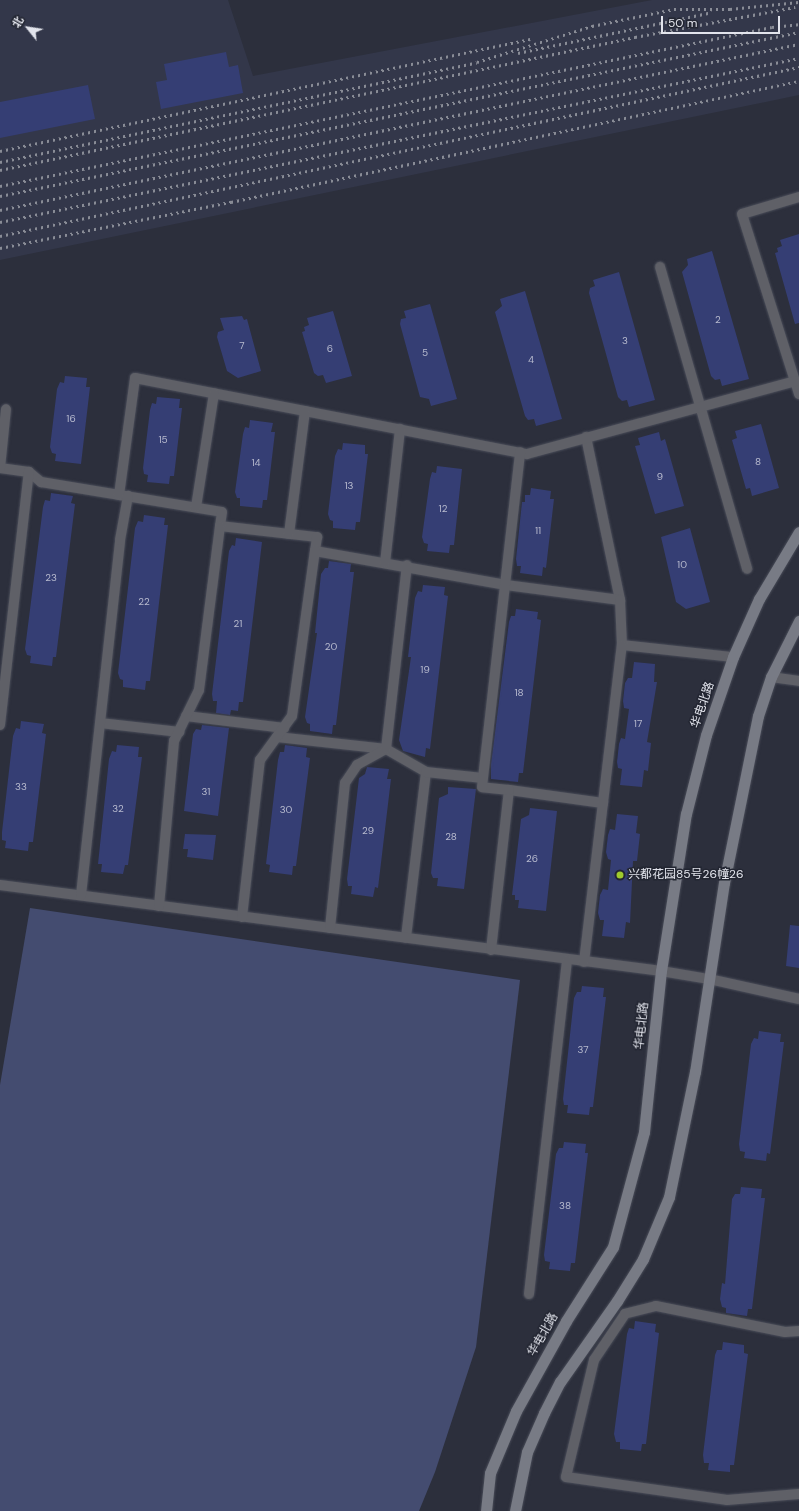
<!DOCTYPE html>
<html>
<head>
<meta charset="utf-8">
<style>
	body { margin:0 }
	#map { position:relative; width:799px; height:1511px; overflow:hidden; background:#2c2f3c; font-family:"DM Sans","Noto Sans SC",sans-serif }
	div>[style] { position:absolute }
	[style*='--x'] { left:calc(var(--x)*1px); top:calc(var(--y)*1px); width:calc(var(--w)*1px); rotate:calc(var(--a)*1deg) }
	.built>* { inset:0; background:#33374a }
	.green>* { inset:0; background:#444c70 }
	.building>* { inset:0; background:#353e74 }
	.roads { filter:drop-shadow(0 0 1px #494c58) drop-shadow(0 0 1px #494c58) }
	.service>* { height:10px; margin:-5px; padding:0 5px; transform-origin:5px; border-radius:5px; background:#5f6067 }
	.secondary>* { height:11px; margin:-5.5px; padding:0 5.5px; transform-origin:5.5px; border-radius:5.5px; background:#787b85 }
	.rail>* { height:3px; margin-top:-1.5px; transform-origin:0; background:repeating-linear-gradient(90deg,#898c96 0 2px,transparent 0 6px) }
	.dots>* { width:11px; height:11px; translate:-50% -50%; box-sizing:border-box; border:2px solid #232632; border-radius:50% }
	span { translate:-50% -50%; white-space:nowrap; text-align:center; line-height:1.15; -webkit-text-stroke:3px #232632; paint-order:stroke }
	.number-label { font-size:10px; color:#b7bace }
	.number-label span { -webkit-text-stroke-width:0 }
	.street-label { font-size:12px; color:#e2e4ec }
	.poi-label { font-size:12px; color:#e2e4ec }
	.left { translate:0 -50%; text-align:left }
	.north { position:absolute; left:8px; top:8px; width:40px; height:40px; -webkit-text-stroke:3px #232632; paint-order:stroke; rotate:300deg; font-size:11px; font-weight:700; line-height:16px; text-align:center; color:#e2e4ec }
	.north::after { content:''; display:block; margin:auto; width:14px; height:18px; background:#e2e4ec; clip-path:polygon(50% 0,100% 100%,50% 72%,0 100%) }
	.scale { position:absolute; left:661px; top:16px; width:119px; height:18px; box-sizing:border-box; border:2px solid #e2e4ec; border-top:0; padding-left:5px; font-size:12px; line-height:14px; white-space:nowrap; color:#e2e4ec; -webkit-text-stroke:3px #232632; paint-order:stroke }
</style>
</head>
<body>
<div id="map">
	<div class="built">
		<i style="clip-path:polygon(0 0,228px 0,253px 76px,652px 0,799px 0,799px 95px,0 260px)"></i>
	</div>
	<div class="green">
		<i style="clip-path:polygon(30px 908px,520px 980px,476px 1347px,435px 1472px,419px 1511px,0 1511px,0 1085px)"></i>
	</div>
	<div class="building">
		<i style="clip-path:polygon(226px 52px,229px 67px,238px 65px,243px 93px,161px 109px,156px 82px,167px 80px,164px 64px)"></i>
		<i style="clip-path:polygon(88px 85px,95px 119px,0 138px,0 102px)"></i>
		<i style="clip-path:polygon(799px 234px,799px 323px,795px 324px,775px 253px,778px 252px,777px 248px,782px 246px,780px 240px)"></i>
		<i style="clip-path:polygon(712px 251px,749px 379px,722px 386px,720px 379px,715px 380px,711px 376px,682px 272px,688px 265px,687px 259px)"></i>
		<i style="clip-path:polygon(619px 272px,655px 400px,629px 407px,627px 400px,622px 401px,618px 397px,589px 293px,590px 288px,595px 286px,593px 280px)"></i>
		<i style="clip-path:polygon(525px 291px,562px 419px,536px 426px,534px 419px,528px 420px,525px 416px,495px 312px,502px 306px,500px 299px)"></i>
		<i style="clip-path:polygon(430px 304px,457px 399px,431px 406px,429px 399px,420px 397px,400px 324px,401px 319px,406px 318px,404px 311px)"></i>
		<i style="clip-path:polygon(333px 311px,352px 376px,326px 383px,323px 375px,318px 376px,314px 373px,302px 332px,305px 331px,304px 327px,309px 325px,307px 318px)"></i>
		<i style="clip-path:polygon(242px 316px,244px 320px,247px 319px,261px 371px,238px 378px,227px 371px,217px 337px,218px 332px,224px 330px,220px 318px)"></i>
		<i style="clip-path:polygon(65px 376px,87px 378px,86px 387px,90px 387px,81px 464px,55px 461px,56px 454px,52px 453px,50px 447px,57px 389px,60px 382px,64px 383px)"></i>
		<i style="clip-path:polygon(157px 397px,180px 399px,179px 408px,182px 408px,174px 476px,170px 476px,169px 484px,147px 482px,148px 475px,144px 474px,143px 468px,150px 410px,152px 403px,156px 404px)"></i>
		<i style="clip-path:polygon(250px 420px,273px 423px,271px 432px,275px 432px,267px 500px,263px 500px,262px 508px,240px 506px,240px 498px,237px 498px,235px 492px,243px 434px,245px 427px,249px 428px)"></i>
		<i style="clip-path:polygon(761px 424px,779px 488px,752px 496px,750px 488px,746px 489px,732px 440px,737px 438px,735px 431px)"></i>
		<i style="clip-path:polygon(659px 432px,661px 441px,665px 439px,684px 506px,655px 514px,635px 446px,640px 445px,638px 438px)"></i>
		<i style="clip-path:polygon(343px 443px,365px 445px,365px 454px,368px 454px,360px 522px,356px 522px,355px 530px,333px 528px,333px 521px,330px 520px,328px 514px,335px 456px,338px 449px,342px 450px)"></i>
		<i style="clip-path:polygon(437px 466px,462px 469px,454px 545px,450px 545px,449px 553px,427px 551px,428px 544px,424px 543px,422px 537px,430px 479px,432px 472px,436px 473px)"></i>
		<i style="clip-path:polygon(531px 488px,551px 491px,550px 499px,554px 499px,546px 568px,543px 567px,542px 576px,520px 573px,521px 566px,517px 566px,516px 559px,522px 502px,525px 502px,525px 495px,530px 495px)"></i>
		<i style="clip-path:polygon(51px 493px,73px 496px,71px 503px,75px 504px,56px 657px,53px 657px,52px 666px,30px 663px,31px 656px,27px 655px,25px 649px,43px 507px,45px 500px,50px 501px)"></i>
		<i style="clip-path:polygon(144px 515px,165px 518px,164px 525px,168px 525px,150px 681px,146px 681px,145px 690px,123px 687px,123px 680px,120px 679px,118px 673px,135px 528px,138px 521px,143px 522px)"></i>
		<i style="clip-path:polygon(690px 528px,710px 602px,686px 609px,676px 602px,661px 537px)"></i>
		<i style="clip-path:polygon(236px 538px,262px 542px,243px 702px,239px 702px,238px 711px,231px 710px,230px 715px,216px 713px,217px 701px,213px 701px,212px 694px,229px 551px,232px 545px,235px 546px)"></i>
		<i style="clip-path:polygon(329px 561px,351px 564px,350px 572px,354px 572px,336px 725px,333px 725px,332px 734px,310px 731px,310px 724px,307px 723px,305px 717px,317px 633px,315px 633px,321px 574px,325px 568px,328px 568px)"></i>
		<i style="clip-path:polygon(423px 585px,445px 587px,444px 595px,448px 596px,430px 749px,426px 748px,425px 757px,403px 751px,399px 740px,411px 657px,408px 657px,415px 598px,418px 591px,422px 592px)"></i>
		<i style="clip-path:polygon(516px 609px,538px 612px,537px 619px,541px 620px,523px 773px,519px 773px,518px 782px,491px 779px,491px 764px,509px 622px,511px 616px,515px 616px)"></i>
		<i style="clip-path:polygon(634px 662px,655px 664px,654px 682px,657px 682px,647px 742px,651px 743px,648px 771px,644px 770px,642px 787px,620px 785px,622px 769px,618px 768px,617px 762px,619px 744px,621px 738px,625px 739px,629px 709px,624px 708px,623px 701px,625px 683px,628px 678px,632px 678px)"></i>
		<i style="clip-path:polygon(21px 721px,44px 724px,42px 733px,46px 734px,33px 842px,29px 842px,28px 851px,5px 848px,6px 841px,2px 840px,2px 832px,13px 736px,16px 728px,20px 729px)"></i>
		<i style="clip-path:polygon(202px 725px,229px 728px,218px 816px,184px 811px,193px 734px,196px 729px,201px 730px)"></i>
		<i style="clip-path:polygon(117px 745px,139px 747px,138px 757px,142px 757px,128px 865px,125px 865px,123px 874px,101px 872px,102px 864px,98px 864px,109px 759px,112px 751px,116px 752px)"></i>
		<i style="clip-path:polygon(285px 745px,307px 748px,306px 757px,310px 758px,296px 866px,293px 866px,292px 875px,269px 872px,270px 865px,266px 864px,278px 760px,280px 752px,284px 752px)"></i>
		<i style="clip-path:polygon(367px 767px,389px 769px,387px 779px,391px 779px,378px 888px,375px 887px,373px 897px,351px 894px,352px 886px,348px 886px,347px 879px,359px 778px,365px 774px)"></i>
		<i style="clip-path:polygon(448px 787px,476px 789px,464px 889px,437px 886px,438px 878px,433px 878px,431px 873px,439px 798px,448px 794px)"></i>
		<i style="clip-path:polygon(530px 808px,557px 811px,546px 911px,518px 908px,519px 900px,515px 900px,515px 895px,512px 895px,521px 819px,529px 815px)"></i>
		<i style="clip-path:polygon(617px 814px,638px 816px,636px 833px,640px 834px,637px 861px,633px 861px,630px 923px,626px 922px,624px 938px,602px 936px,604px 920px,600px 920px,598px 913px,600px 895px,603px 889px,608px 890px,611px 860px,608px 859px,606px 852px,608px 835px,610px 829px,615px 830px)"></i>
		<i style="clip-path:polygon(185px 834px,216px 835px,213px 860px,187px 857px,188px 849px,183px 849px)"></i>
		<i style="clip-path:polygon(790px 925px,799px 926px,799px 968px,786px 966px)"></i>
		<i style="clip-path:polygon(582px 986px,604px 988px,603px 997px,606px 997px,593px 1107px,590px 1107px,589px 1115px,567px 1113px,568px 1105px,564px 1105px,563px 1099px,574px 998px,577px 992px,581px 992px)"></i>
		<i style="clip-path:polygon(759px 1031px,781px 1034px,780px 1042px,784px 1042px,770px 1154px,767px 1153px,766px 1161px,744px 1158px,745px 1152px,740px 1151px,739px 1144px,751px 1044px,754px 1038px,758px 1039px)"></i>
		<i style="clip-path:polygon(564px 1142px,586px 1144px,585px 1153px,588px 1153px,575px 1263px,571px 1263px,570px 1271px,549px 1269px,550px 1262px,545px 1261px,544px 1255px,556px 1154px,559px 1148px,563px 1148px)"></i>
		<i style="clip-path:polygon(741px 1187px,762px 1189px,761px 1198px,765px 1198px,752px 1309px,748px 1309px,747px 1316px,726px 1313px,726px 1308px,722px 1307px,720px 1299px,722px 1283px,725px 1284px,732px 1199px,735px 1194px,740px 1194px)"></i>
		<i style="clip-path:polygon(635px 1321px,656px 1324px,655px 1332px,659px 1333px,646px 1444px,642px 1444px,641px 1451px,620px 1449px,620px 1442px,616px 1442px,614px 1434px,627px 1334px,629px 1328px,634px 1329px)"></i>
		<i style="clip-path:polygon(723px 1342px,744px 1345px,744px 1353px,748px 1354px,734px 1465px,730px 1465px,730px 1472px,708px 1470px,709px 1463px,704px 1463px,703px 1455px,715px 1355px,717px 1350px,722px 1350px)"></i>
	</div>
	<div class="roads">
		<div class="service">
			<i style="--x:799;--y:197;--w:59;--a:163.4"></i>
			<i style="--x:742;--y:214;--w:189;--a:72.4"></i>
			<i style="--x:660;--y:267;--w:314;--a:73.9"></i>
			<i style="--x:586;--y:437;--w:167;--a:78.2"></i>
			<i style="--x:0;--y:468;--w:29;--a:8"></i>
			<i style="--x:29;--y:472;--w:16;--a:40"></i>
			<i style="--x:41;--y:482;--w:183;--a:9.4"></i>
			<i style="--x:222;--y:512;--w:14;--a:98"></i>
			<i style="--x:220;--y:526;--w:98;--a:6.5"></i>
			<i style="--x:317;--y:537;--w:14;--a:98"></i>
			<i style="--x:315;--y:551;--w:194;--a:10.1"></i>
			<i style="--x:506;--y:585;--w:115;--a:7.5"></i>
			<i style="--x:620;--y:600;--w:45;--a:87.5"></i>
			<i style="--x:622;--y:645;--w:112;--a:6.2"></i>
			<i style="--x:0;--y:468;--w:59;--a:-84.2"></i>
			<i style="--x:119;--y:495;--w:118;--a:-82.2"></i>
			<i style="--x:135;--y:378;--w:399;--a:11"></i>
			<i style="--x:527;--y:454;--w:278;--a:-15.2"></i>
			<i style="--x:196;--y:507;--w:115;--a:-81"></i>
			<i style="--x:289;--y:534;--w:124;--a:-82.6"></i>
			<i style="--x:385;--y:563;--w:135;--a:-83.6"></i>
			<i style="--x:771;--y:677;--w:28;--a:8"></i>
			<i style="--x:186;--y:716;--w:99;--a:7"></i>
			<i style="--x:100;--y:723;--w:80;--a:6.5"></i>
			<i style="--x:0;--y:725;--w:255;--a:-83.5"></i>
			<i style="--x:277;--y:737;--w:110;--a:6.3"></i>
			<i style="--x:386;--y:749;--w:46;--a:29.9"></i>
			<i style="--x:426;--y:772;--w:167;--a:96.9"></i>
			<i style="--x:426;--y:772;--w:57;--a:6"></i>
			<i style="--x:509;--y:790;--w:95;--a:7.9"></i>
			<i style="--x:0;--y:885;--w:667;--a:7.41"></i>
			<i style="--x:661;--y:971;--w:49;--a:9.5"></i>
			<i style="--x:709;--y:979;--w:92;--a:12.5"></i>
			<i style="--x:81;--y:895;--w:357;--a:-83.7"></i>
			<i style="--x:120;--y:540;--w:45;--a:-79.7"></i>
			<i style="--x:159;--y:906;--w:166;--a:-84.8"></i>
			<i style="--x:174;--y:741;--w:57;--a:-63.9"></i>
			<i style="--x:199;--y:690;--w:165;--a:-82.7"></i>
			<i style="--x:242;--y:917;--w:158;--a:-83.5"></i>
			<i style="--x:260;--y:760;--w:54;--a:-54"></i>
			<i style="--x:292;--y:716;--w:167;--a:-82.1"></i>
			<i style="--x:330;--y:928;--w:146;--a:-84.1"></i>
			<i style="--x:345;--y:783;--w:22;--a:-56"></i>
			<i style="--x:357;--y:765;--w:33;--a:-29"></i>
			<i style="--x:386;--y:749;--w:185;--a:-83.5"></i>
			<i style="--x:491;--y:950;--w:161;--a:-83.6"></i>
			<i style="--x:509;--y:790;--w:27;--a:-174"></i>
			<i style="--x:482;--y:787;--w:337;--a:-83.5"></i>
			<i style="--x:584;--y:962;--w:319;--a:-83.2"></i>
			<i style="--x:529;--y:1294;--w:336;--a:-83.5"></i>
			<i style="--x:799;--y:1331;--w:14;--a:176"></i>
			<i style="--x:785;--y:1332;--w:132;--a:-168.6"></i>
			<i style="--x:656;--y:1306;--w:32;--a:166"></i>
			<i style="--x:625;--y:1314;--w:55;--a:124"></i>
			<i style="--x:594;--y:1360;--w:120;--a:103.5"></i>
			<i style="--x:566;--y:1477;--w:163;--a:8.1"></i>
			<i style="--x:727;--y:1500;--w:72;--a:-4.8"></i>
		</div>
		<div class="secondary">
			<i style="--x:486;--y:1511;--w:38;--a:-84"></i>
			<i style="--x:490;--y:1473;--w:67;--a:-67.2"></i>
			<i style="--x:516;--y:1411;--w:103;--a:-60.9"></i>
			<i style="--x:566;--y:1321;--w:88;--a:-57.6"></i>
			<i style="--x:613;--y:1247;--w:119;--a:-74.9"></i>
			<i style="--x:644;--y:1132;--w:162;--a:-84"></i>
			<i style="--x:661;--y:971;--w:159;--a:-81"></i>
			<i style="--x:686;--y:814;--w:81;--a:-75.8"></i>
			<i style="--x:706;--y:735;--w:83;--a:-70.9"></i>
			<i style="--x:733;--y:657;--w:64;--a:-65.9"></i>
			<i style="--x:759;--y:599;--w:78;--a:-59.2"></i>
			<i style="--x:515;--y:1511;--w:60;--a:-78.5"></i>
			<i style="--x:527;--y:1452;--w:43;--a:-66.4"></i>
			<i style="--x:544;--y:1413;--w:35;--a:-63"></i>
			<i style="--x:560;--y:1382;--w:99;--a:-54.9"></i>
			<i style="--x:617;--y:1301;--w:49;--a:-58.2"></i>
			<i style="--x:643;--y:1259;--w:67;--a:-67.2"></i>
			<i style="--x:669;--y:1197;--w:128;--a:-78.3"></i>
			<i style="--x:695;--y:1072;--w:191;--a:-81.3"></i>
			<i style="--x:724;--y:883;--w:170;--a:-78.5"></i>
			<i style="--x:758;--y:716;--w:41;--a:-71.6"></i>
			<i style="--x:771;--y:677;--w:63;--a:-63.4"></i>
		</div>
	</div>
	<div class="rail">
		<i style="--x:518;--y:53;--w:198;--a:-11.9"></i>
		<i style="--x:0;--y:151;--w:542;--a:-11.93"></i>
		<i style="--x:0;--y:162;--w:487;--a:-11.8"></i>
		<i style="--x:477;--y:62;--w:121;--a:-17.4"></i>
		<i style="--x:592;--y:26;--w:84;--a:-11.7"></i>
		<i style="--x:674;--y:9;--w:56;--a:0"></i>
		<i style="--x:730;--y:9;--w:69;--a:-5.8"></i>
		<i style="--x:0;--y:170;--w:649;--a:-11.83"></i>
		<i style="--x:635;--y:37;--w:163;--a:-10.6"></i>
		<i style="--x:0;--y:186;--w:788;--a:-11.64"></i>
		<i style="--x:772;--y:27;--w:27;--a:-6"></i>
		<i style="--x:0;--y:196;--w:816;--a:-11.6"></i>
		<i style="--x:0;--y:210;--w:816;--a:-11.74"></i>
		<i style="--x:0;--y:222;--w:816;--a:-11.6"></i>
		<i style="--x:0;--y:236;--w:817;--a:-11.94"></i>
		<i style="--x:0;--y:248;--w:236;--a:-11.3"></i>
		<i style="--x:231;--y:202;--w:581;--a:-12.03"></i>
	</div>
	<div class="dots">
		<i style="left:620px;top:875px;background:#9fca2d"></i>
	</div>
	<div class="number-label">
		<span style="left:718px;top:320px">2</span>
		<span style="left:625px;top:341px">3</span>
		<span style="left:242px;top:346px">7</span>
		<span style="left:330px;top:349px">6</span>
		<span style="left:425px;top:353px">5</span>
		<span style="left:531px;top:360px">4</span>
		<span style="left:71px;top:419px">16</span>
		<span style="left:163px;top:440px">15</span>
		<span style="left:758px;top:462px">8</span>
		<span style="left:256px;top:463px">14</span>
		<span style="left:660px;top:477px">9</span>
		<span style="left:349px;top:486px">13</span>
		<span style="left:443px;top:509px">12</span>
		<span style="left:538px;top:531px">11</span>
		<span style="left:682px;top:565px">10</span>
		<span style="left:51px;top:578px">23</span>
		<span style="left:144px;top:602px">22</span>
		<span style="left:238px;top:624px">21</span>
		<span style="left:331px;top:647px">20</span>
		<span style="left:425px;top:670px">19</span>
		<span style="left:519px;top:693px">18</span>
		<span style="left:638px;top:724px">17</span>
		<span style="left:21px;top:787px">33</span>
		<span style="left:206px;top:792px">31</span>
		<span style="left:118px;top:809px">32</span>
		<span style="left:286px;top:810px">30</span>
		<span style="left:368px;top:831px">29</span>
		<span style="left:451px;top:837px">28</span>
		<span style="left:532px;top:859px">26</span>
		<span style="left:583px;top:1050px">37</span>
		<span style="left:565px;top:1206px">38</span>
	</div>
	<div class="street-label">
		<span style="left:703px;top:705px;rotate:-71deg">华电北路</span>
		<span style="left:642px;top:1026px;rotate:-84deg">华电北路</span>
		<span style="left:543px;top:1335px;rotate:-60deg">华电北路</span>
	</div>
	<div class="poi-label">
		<span class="left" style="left:628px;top:875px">兴都花园85号26幢26</span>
	</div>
	<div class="north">北</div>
	<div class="scale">50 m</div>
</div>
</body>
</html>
